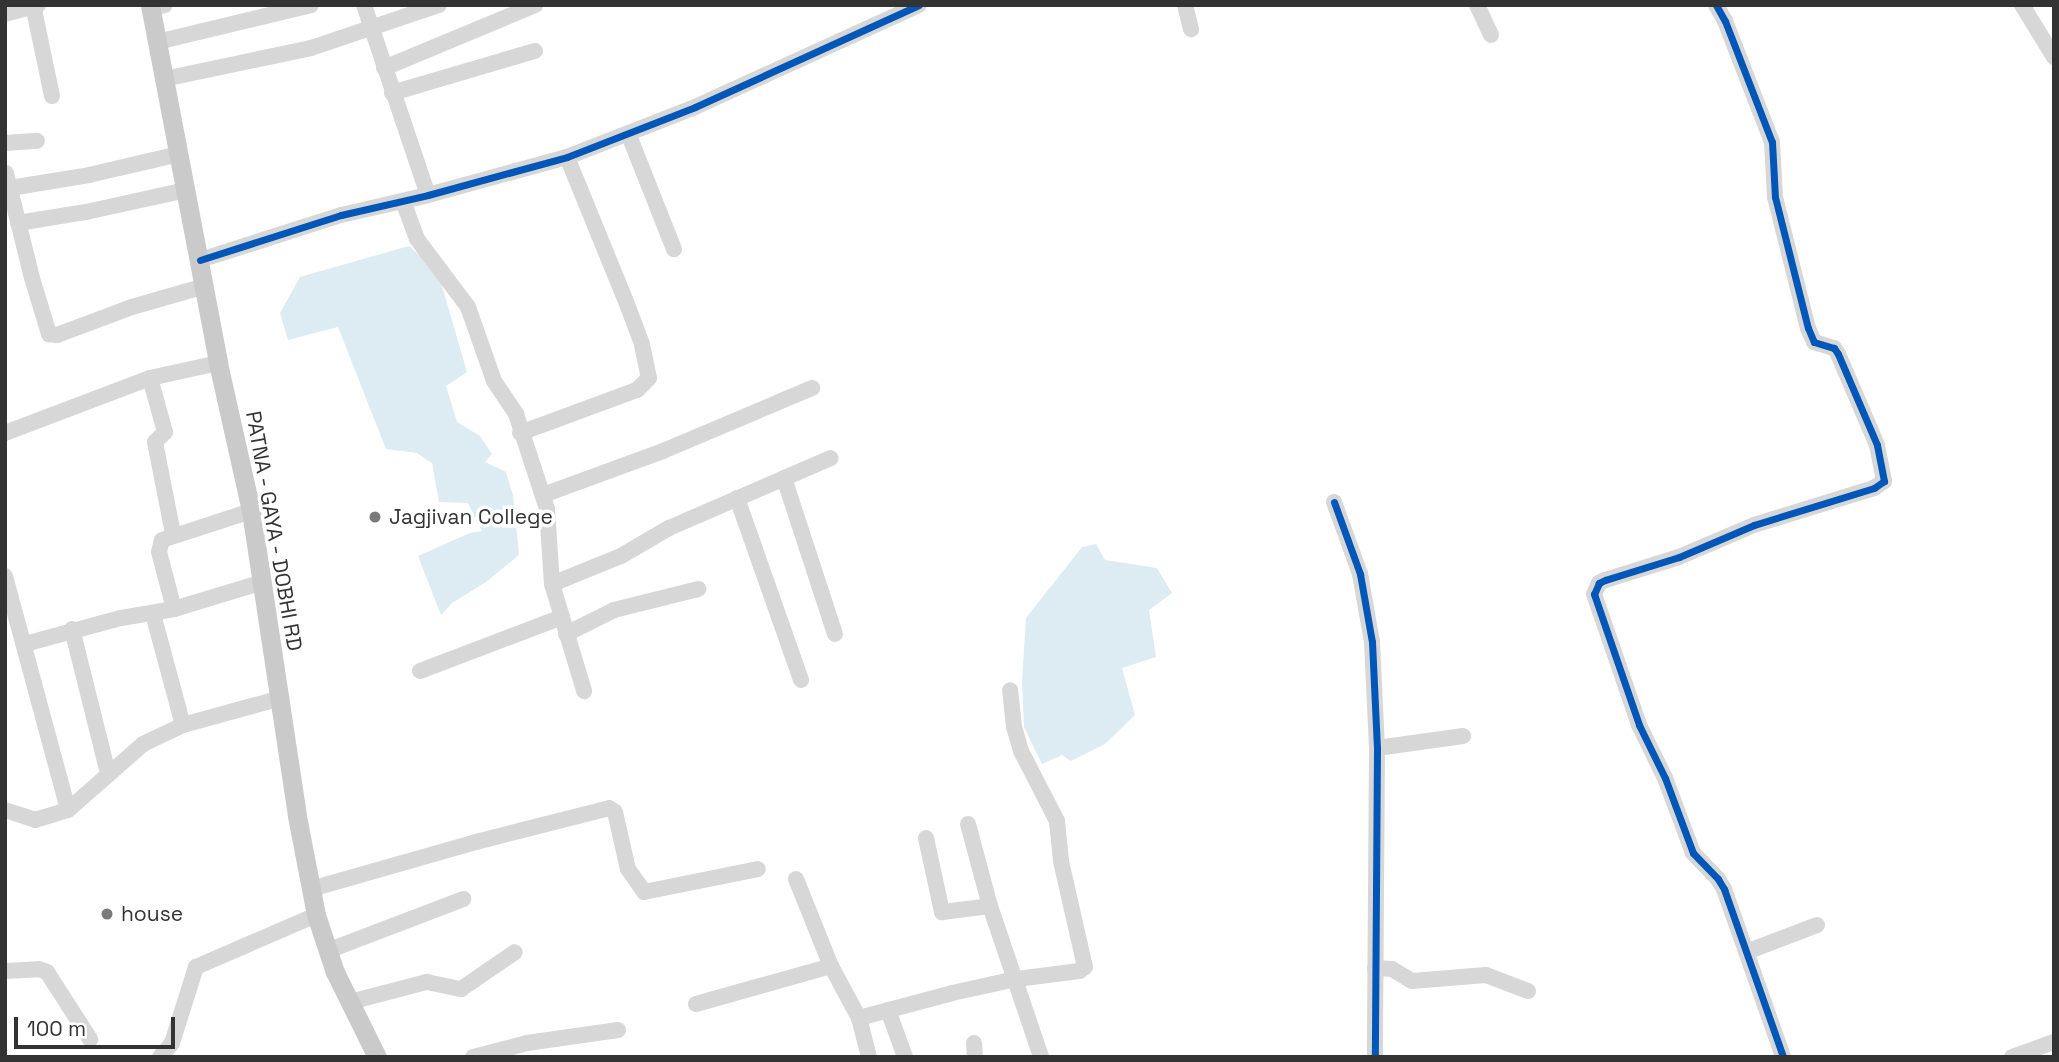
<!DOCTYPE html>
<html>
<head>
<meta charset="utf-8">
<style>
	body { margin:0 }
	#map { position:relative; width:2059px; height:1062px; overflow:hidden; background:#fff; font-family:"Space Grotesk",sans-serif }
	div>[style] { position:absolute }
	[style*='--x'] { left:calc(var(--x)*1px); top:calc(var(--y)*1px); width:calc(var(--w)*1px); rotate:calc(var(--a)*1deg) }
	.water>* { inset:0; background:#ddebf3 }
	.minor>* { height:16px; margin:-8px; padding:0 8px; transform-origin:8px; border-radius:8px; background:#d7d7d7 }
	.major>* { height:19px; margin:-9.5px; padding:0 9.5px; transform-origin:9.5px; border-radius:9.5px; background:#cacaca }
	.cycleway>* { height:7px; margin:-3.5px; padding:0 3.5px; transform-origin:3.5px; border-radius:3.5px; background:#0057b8 }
	.dots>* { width:19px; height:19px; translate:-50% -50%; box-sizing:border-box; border:4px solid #fff; border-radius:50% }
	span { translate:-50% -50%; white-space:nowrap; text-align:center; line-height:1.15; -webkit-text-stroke:7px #fff; paint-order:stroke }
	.poi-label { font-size:21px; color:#333 }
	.left { translate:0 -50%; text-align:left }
	.street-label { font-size:21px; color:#333 }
	.frame { position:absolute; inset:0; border:7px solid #333; pointer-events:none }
	.scale { position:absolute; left:14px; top:1017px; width:161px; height:32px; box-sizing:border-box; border:4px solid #333; border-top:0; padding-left:9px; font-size:21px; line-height:24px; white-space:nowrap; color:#333; -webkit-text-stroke:5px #fff; paint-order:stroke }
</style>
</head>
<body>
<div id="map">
	<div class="water">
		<i style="clip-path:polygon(409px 246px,438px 272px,467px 372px,446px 386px,457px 422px,480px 436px,492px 454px,485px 462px,506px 472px,513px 495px,519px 555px,486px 582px,452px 603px,441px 615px,418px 556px,470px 533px,482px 531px,468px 503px,439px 502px,432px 463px,417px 453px,386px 449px,338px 327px,288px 340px,280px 313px,300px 277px)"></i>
		<i style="clip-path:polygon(1096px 544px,1105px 560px,1157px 568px,1172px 593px,1149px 610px,1156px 657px,1122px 668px,1135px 715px,1105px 744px,1071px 761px,1062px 755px,1042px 764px,1024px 727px,1022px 681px,1026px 618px,1082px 547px)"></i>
	</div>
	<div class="minor">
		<i style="--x:33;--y:5;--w:93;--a:78.2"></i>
		<i style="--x:364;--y:5;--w:200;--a:71.4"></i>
		<i style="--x:1185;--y:5;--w:25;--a:76"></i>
		<i style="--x:1477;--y:5;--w:33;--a:65"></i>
		<i style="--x:1716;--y:5;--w:18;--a:61"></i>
		<i style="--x:1725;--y:21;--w:130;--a:68.8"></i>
		<i style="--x:1772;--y:142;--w:55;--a:86.9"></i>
		<i style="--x:1775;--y:197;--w:135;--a:75.9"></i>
		<i style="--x:1808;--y:328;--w:15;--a:67"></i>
		<i style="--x:1814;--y:342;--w:21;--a:17"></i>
		<i style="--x:1834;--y:348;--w:7;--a:56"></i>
		<i style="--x:1838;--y:354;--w:99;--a:66.8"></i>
		<i style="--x:1877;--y:445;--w:37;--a:79"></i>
		<i style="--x:1884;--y:481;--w:12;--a:145"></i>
		<i style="--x:1874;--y:488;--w:126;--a:162.9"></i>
		<i style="--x:1754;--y:525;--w:82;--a:156.9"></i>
		<i style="--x:1679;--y:557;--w:77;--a:162.7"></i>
		<i style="--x:1605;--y:580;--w:7;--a:153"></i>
		<i style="--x:1599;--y:583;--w:12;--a:114"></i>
		<i style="--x:1594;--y:594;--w:139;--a:71"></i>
		<i style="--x:1639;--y:725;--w:59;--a:63.9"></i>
		<i style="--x:1665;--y:778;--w:80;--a:69.5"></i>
		<i style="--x:1693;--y:853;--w:36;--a:46"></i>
		<i style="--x:1718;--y:879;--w:12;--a:59"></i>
		<i style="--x:1724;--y:889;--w:178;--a:70.6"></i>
		<i style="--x:2022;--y:5;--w:61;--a:58.4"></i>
		<i style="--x:151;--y:8;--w:14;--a:-12"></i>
		<i style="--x:5;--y:14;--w:34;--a:-15"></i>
		<i style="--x:157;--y:42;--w:158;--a:-13.5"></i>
		<i style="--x:384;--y:68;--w:164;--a:-22.6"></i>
		<i style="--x:164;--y:79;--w:150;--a:-11.9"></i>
		<i style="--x:311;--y:48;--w:135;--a:-18.6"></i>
		<i style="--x:392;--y:93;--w:149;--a:-16.4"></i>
		<i style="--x:628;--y:133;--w:125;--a:68.4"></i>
		<i style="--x:5;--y:143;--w:32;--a:-4"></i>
		<i style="--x:6;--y:173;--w:108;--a:76.1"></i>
		<i style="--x:32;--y:278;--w:59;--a:73.1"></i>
		<i style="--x:49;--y:334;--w:8;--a:7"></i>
		<i style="--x:57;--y:335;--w:80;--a:-20.5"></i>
		<i style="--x:132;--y:307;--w:76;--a:-16"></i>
		<i style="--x:10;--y:188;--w:80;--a:-9.3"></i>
		<i style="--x:89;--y:175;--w:92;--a:-13.1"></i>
		<i style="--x:403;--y:201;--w:40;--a:69.8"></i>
		<i style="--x:417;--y:239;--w:85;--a:53.1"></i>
		<i style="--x:468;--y:307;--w:78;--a:70.6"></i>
		<i style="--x:494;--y:381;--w:40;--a:56"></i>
		<i style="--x:516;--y:414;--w:100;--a:71.9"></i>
		<i style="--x:547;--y:509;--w:75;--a:86.2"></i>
		<i style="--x:552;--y:584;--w:112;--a:73.3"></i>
		<i style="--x:18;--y:223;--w:69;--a:-9.2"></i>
		<i style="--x:86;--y:212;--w:102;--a:-12.4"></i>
		<i style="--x:200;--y:260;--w:148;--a:-17.7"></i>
		<i style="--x:341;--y:215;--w:89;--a:-12.9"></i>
		<i style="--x:428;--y:195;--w:144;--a:-15.3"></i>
		<i style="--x:567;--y:157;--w:137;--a:-21.3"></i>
		<i style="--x:695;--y:107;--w:246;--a:-24.5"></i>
		<i style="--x:150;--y:378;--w:56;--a:74.5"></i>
		<i style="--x:165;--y:432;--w:14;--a:135"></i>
		<i style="--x:155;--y:442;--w:94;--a:78.9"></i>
		<i style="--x:5;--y:433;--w:155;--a:-20.8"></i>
		<i style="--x:150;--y:378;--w:70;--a:-12.4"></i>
		<i style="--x:520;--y:433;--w:125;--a:-20.2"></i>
		<i style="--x:637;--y:390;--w:17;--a:-45"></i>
		<i style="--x:649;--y:378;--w:35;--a:-102"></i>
		<i style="--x:642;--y:344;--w:43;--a:-110.6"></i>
		<i style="--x:627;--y:304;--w:159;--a:-112.2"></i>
		<i style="--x:784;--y:478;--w:164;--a:71.9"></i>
		<i style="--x:543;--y:495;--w:128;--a:-20.1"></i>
		<i style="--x:663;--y:451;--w:162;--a:-22.9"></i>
		<i style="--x:737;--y:498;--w:193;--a:70.6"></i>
		<i style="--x:1334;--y:502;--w:77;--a:70.1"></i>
		<i style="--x:1360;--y:574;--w:69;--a:80"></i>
		<i style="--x:1372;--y:642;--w:106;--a:87.3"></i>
		<i style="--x:1377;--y:748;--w:309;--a:90.4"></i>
		<i style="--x:5;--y:576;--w:242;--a:74.9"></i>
		<i style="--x:552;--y:584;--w:74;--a:-22.1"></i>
		<i style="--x:621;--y:556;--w:56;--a:-30.3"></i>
		<i style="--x:669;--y:528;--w:176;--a:-23.4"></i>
		<i style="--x:174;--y:609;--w:59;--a:-104.7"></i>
		<i style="--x:159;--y:552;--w:12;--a:-76"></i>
		<i style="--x:162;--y:540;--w:94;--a:-18"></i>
		<i style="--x:153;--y:614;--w:115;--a:74.9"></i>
		<i style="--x:72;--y:629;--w:148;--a:76"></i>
		<i style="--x:566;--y:634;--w:54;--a:-26.6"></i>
		<i style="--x:614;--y:610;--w:87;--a:-14"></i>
		<i style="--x:25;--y:644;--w:99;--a:-15.2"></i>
		<i style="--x:121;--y:618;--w:54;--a:-9.6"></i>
		<i style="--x:174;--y:609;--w:93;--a:-16.9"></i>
		<i style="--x:420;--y:671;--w:152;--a:-20.8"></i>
		<i style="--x:1377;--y:748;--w:87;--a:-7.9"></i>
		<i style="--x:5;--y:810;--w:32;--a:18"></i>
		<i style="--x:35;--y:820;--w:34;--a:-17"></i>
		<i style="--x:68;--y:810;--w:100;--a:-41.3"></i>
		<i style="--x:143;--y:744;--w:44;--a:-25.4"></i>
		<i style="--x:183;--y:725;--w:102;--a:-15.4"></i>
		<i style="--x:968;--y:824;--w:85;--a:75"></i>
		<i style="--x:990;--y:906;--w:159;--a:71.3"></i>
		<i style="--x:926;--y:838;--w:76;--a:77.8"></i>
		<i style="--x:942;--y:912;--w:48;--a:-7.1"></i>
		<i style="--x:796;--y:879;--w:94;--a:68.1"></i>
		<i style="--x:831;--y:966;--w:59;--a:61.7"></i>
		<i style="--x:859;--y:1018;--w:40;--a:75.6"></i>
		<i style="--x:311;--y:889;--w:172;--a:-15.9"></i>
		<i style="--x:476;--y:842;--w:137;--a:-14.3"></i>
		<i style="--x:609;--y:808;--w:7;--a:34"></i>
		<i style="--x:615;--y:812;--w:58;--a:77.2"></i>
		<i style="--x:628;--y:869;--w:28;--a:55"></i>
		<i style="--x:644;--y:892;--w:116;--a:-11.4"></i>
		<i style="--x:327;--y:951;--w:146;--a:-20.9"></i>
		<i style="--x:1746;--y:952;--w:76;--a:-20.8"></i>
		<i style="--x:1375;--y:968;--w:17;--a:3"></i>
		<i style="--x:1392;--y:969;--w:23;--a:31"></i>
		<i style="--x:1412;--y:981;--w:74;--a:-4.6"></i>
		<i style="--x:1486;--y:975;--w:45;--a:20.9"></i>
		<i style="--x:5;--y:971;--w:34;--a:-3"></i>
		<i style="--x:39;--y:969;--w:9;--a:21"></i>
		<i style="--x:47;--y:972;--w:80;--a:57.3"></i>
		<i style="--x:350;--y:1002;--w:80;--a:-14.6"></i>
		<i style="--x:427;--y:982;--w:35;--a:12"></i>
		<i style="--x:461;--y:989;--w:65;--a:-34.4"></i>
		<i style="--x:696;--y:1004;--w:140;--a:-15.7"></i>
		<i style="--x:888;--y:1010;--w:50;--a:70.1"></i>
		<i style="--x:859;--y:1018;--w:96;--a:-15"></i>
		<i style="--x:952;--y:993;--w:66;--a:-12.3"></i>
		<i style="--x:1016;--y:979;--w:64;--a:-7.2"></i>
		<i style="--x:1079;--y:971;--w:7;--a:-34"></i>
		<i style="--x:1085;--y:967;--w:109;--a:-102.8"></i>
		<i style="--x:1061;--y:861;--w:40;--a:-95.7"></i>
		<i style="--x:1057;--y:821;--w:79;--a:-117.2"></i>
		<i style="--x:1021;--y:751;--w:25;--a:-106"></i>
		<i style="--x:1014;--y:727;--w:37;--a:-96"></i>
		<i style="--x:974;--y:1043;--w:14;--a:86"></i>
		<i style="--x:160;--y:1057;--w:18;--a:-49"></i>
		<i style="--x:172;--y:1043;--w:80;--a:-72.5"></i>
		<i style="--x:196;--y:967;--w:131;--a:-23.4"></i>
		<i style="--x:473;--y:1057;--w:56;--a:-14.5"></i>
		<i style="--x:527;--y:1043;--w:92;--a:-8.1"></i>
		<i style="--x:2012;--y:1057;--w:45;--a:-19.7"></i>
	</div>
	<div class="major">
		<i style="--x:150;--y:5;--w:364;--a:79.2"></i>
		<i style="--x:218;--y:363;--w:152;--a:77.4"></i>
		<i style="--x:251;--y:511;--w:308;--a:81.4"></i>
		<i style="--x:297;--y:816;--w:101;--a:79.1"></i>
		<i style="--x:316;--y:915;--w:60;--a:71.6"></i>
		<i style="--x:335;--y:972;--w:95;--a:63.7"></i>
	</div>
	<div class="cycleway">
		<i style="--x:1716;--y:5;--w:18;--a:61"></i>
		<i style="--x:1725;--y:21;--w:130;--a:68.8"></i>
		<i style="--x:1772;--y:142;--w:55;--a:86.9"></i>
		<i style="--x:1775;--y:197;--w:135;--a:75.9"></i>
		<i style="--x:1808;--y:328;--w:15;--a:67"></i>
		<i style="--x:1814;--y:342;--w:21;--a:17"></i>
		<i style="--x:1834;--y:348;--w:7;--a:56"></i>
		<i style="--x:1838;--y:354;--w:99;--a:66.8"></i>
		<i style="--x:1877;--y:445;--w:37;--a:79"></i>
		<i style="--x:1884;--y:481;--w:12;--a:145"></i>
		<i style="--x:1874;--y:488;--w:126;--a:162.9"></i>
		<i style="--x:1754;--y:525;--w:82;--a:156.9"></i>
		<i style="--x:1679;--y:557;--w:77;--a:162.7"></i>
		<i style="--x:1605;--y:580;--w:7;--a:153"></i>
		<i style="--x:1599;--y:583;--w:12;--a:114"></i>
		<i style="--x:1594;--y:594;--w:139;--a:71"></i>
		<i style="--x:1639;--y:725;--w:59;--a:63.9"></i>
		<i style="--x:1665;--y:778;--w:80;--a:69.5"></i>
		<i style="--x:1693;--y:853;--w:36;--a:46"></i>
		<i style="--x:1718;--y:879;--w:12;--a:59"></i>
		<i style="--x:1724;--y:889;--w:178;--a:70.6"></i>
		<i style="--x:200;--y:260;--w:148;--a:-17.7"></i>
		<i style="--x:341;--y:215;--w:89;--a:-12.9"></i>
		<i style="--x:428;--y:195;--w:144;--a:-15.3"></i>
		<i style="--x:567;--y:157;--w:137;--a:-21.3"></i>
		<i style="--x:695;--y:107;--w:246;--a:-24.5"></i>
		<i style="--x:1334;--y:502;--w:77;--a:70.1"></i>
		<i style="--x:1360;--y:574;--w:69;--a:80"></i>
		<i style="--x:1372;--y:642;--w:106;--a:87.3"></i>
		<i style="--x:1377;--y:748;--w:309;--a:90.4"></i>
	</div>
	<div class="dots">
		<i style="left:375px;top:517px;background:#7a7a7a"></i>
		<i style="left:107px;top:914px;background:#7a7a7a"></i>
	</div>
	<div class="poi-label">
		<span class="left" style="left:389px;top:517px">Jagjivan College</span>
		<span class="left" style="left:121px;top:914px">house</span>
	</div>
	<div class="street-label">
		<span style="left:274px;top:531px;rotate:80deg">PATNA - GAYA - DOBHI RD</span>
	</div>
	<div class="frame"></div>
	<div class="scale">100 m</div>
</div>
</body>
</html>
